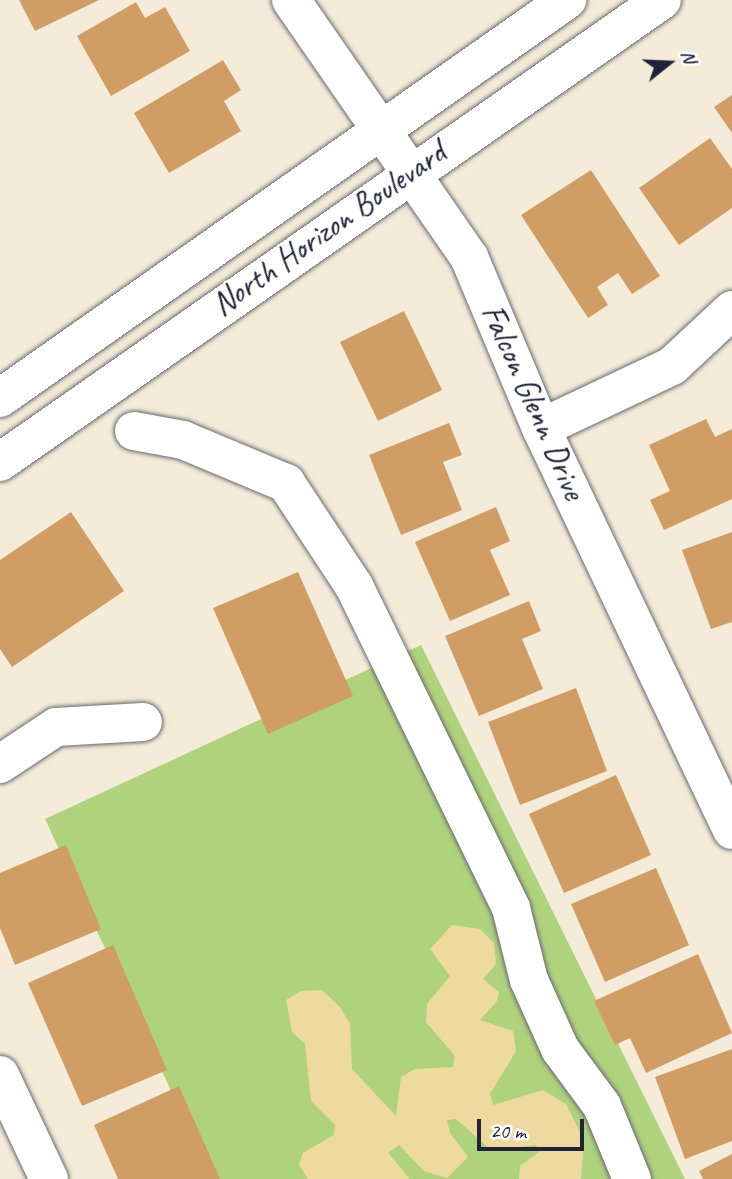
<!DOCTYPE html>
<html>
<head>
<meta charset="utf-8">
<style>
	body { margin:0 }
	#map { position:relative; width:732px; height:1179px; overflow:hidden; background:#f4ecd8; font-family:Caveat,sans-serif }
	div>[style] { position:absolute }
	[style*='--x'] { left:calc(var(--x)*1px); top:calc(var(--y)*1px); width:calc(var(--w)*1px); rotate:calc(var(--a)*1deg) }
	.green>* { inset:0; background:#afd37d }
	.sand>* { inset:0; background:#eeda9e }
	.building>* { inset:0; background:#d09d65 }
	.roads { filter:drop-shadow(0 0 2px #6c6972) drop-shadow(0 0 2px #6c6972) }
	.minor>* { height:38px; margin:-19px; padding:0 19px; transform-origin:19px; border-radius:19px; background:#fff }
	span { translate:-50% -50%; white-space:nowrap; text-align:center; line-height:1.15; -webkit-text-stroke:5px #fff; paint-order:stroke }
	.street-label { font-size:33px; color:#22223b }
	.north { position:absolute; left:634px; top:28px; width:70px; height:70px; -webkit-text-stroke:5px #fff; paint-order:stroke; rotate:72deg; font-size:19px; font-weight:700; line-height:28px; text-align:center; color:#22223b }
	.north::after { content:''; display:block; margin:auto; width:24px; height:32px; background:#22223b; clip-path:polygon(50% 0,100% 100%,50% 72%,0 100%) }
	.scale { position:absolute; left:477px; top:1119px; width:107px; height:32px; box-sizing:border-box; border:4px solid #22223b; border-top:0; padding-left:9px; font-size:21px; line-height:24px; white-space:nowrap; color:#22223b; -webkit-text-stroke:5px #fff; paint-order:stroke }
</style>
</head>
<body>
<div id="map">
	<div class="green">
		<i style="clip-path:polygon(421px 645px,685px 1179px,212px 1179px,45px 819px)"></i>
	</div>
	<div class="sand">
		<i style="clip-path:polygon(452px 925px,480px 929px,494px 943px,496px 964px,483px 979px,499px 992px,497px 1001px,480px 1020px,513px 1031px,516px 1051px,490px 1094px,493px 1105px,543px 1090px,566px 1104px,584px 1141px,581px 1179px,519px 1179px,520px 1166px,540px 1151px,536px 1145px,491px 1150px,456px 1119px,447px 1120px,450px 1133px,468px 1157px,447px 1178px,424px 1171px,399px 1145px,388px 1153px,410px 1179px,308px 1179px,299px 1165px,303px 1153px,334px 1135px,335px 1125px,311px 1101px,305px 1044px,292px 1032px,286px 1000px,301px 991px,322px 990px,340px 1007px,350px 1024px,352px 1069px,396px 1116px,401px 1077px,415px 1069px,453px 1067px,455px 1056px,426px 1022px,427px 1004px,450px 976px,430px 949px)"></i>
	</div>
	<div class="building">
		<i style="clip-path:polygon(19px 0,99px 0,35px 31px)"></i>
		<i style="clip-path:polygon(136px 2px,145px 18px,165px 7px,190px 51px,111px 96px,77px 36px)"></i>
		<i style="clip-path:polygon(223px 60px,241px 90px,224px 101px,241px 131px,169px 173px,134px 113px)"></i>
		<i style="clip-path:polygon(732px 95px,732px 133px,714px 107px)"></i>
		<i style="clip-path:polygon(710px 138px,732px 169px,732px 208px,679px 245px,639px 188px)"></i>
		<i style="clip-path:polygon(591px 170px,660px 276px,632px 294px,618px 273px,597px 287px,608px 305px,588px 318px,521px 215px)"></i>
		<i style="clip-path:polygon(404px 311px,442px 390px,378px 421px,340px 342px)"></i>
		<i style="clip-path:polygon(706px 419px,715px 437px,732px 429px,732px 499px,664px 530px,650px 500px,670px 491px,649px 445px)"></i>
		<i style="clip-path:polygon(449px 423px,462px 455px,443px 462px,462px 510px,401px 535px,369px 455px)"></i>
		<i style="clip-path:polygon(496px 507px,510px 541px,490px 550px,510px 595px,450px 621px,415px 542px)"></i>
		<i style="clip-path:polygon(71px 512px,124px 591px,12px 667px,0 649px,0 560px)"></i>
		<i style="clip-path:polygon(732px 532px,732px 622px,711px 629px,682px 550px)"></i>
		<i style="clip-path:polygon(298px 572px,353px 696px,268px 734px,213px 608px)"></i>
		<i style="clip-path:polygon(529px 601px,541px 631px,522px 639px,543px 689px,479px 716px,445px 636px)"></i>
		<i style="clip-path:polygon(576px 688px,607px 771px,520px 805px,488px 722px)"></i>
		<i style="clip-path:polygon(616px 775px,651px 855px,564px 893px,529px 814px)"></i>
		<i style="clip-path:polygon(66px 845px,101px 929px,15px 965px,0 928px,0 873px)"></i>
		<i style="clip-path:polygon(656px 868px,689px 945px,605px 982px,571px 904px)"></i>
		<i style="clip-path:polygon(113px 945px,167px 1070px,82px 1106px,28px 983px)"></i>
		<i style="clip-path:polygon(698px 954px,732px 1033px,646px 1073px,630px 1038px,615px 1045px,594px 1001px)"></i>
		<i style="clip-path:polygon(732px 1049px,732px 1141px,685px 1159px,655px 1077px)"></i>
		<i style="clip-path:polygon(179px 1086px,220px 1179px,118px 1179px,94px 1125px)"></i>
		<i style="clip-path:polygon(732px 1154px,732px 1179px,703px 1179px,699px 1171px)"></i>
	</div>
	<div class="roads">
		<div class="minor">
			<i style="--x:291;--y:0;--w:313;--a:55.3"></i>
			<i style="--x:469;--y:257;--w:186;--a:67.2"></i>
			<i style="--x:541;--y:428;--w:445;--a:64.6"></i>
			<i style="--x:0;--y:398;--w:693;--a:-35.07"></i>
			<i style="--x:541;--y:428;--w:145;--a:-25.3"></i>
			<i style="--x:672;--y:366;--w:82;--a:-43"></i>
			<i style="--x:134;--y:431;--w:50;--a:10.4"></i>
			<i style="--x:183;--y:440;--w:112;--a:22.7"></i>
			<i style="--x:286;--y:483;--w:123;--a:56.6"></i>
			<i style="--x:354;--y:586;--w:358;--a:64"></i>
			<i style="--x:511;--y:908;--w:74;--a:76"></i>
			<i style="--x:529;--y:980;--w:76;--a:65.8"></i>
			<i style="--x:560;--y:1049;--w:71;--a:53.6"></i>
			<i style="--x:602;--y:1106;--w:79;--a:67.7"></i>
			<i style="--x:0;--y:462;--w:807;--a:-34.91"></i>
			<i style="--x:0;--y:764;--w:67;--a:-33.5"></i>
			<i style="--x:56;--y:727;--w:87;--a:-3.3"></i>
			<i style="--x:0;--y:1075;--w:115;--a:64.8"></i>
		</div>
	</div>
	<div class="street-label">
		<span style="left:329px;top:229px;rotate:-35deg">North Horizon Boulevard</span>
		<span style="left:533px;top:402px;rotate:66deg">Falcon Glenn Drive</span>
	</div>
	<div class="north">N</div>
	<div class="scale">20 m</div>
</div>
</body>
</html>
